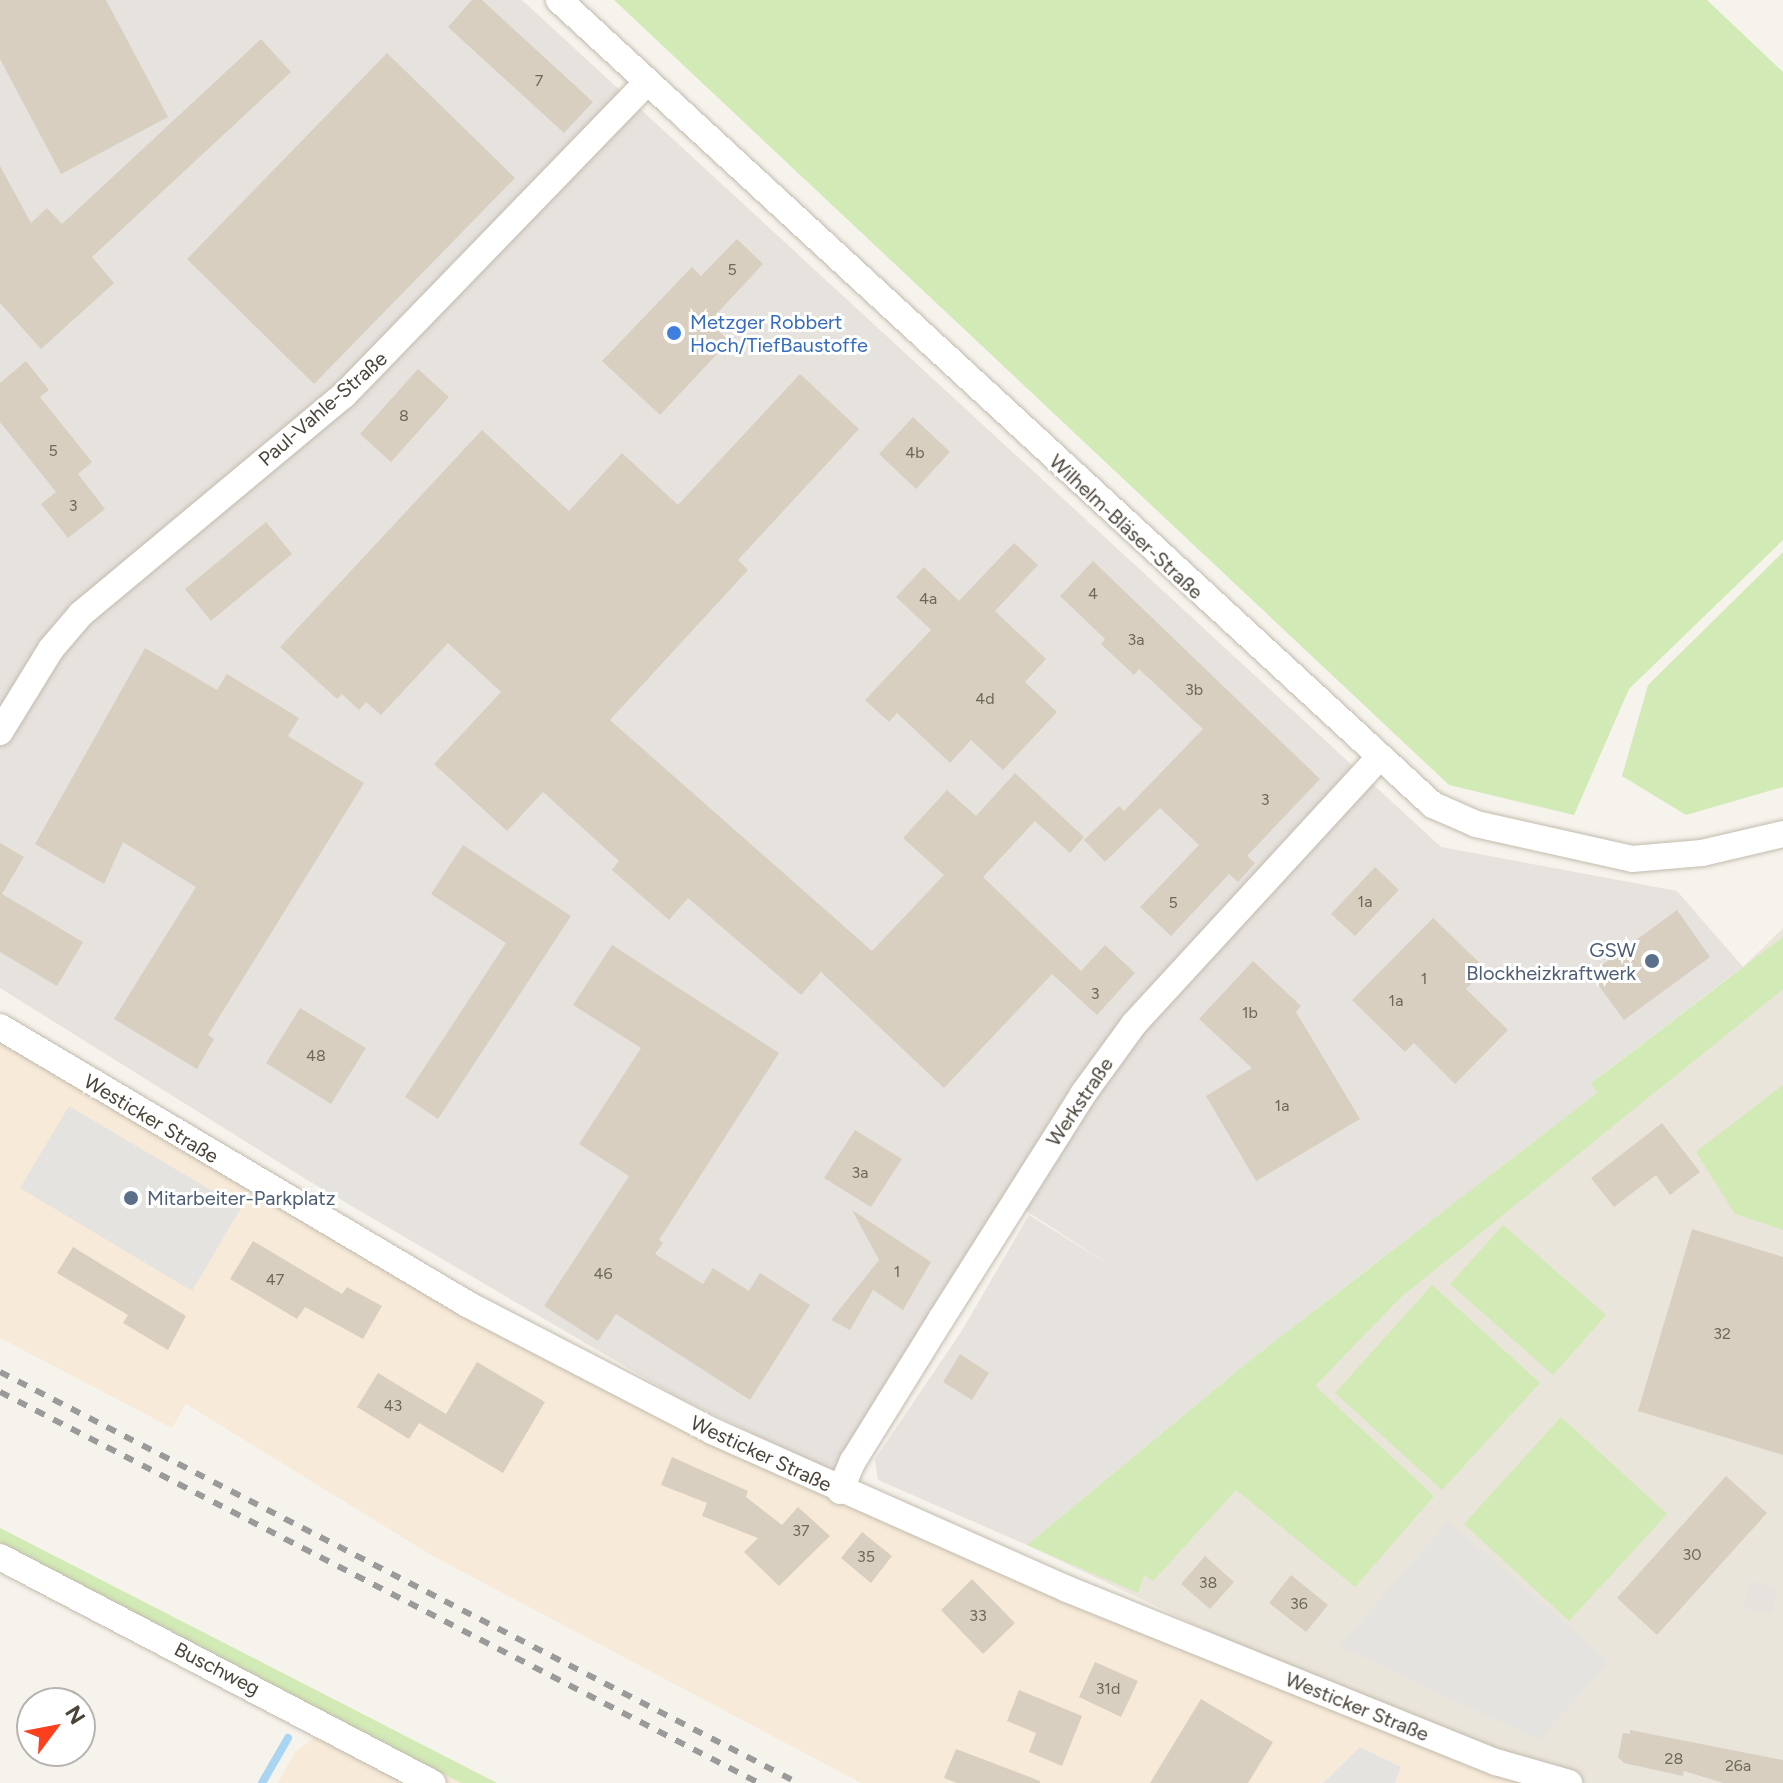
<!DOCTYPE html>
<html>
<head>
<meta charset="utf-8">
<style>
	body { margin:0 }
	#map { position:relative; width:1783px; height:1783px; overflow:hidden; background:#f6f3ec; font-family:Figtree,sans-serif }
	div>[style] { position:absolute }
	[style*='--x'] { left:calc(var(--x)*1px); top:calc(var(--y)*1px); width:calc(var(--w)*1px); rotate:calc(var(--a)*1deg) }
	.residential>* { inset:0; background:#eae5da }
	.commercial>* { inset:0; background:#f7ead8 }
	.industrial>* { inset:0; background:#e6e2dd }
	.green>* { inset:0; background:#d2eab5 }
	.parking>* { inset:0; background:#e5e3e0 }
	.stream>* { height:8px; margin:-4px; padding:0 4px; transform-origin:4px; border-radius:4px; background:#a9d4f2 }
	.building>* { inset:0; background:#d8cfc1 }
	.roads { filter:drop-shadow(0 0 2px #c2bbae) drop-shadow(0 0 2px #c2bbae) }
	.minor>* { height:26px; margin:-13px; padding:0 13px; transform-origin:13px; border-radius:13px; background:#fff }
	.rail>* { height:6px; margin-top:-3px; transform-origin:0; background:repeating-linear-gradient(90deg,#9a9a9a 0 10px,transparent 0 20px) }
	.dots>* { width:22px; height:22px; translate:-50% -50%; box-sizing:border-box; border:4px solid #fff; border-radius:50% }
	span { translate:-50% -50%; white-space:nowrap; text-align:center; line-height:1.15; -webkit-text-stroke:6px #fff; paint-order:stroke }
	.number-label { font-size:16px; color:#6e675b }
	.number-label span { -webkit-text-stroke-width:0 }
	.shop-label { font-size:20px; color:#366cbe }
	.left { translate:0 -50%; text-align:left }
	.street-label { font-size:20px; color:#4b4439 }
	.service-label { font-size:20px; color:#4e5e75 }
	.right { translate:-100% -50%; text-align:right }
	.north { position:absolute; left:16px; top:1687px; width:80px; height:80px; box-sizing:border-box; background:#fff; border:2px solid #b7b4b0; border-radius:50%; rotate:58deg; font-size:22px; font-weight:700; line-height:32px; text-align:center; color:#4b4439 }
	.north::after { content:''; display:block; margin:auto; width:28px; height:36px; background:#fc3f1d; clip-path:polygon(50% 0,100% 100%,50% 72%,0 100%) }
</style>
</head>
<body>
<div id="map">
	<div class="residential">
		<i style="clip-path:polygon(1783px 928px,1783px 1783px,1529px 1783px,1027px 1545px,1743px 967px)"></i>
	</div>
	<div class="commercial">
		<i style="clip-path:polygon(0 1040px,690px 1435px,1521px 1783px,861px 1783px,431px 1555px,186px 1404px,172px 1428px,0 1338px)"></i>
		<i style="clip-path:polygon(339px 1719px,461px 1783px,278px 1783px,295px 1752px)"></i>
	</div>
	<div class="industrial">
		<i style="clip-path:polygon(0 0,522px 0,1441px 847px,1677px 891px,1743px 967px,1592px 1082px,1597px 1092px,1254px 1357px,1027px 1545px,878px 1480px,875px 1459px,961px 1332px,1029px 1215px,1116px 1269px,1012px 1202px,840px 1476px,674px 1395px,304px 1178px,0 988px)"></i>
		<i style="clip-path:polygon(1749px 1581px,1777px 1587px,1772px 1613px,1744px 1608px)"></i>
	</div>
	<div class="green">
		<i style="clip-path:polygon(614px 0,1707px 0,1783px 72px,1783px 540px,1629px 689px,1574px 815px,1449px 785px)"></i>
		<i style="clip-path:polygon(1783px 552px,1783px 787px,1686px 815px,1622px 776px,1648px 685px)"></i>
		<i style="clip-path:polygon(1783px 937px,1783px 989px,1400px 1298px,1315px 1386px,1434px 1496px,1355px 1587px,1236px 1490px,1153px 1581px,1144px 1575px,1138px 1593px,1027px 1545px,1254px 1357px,1597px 1093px,1591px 1083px)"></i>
		<i style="clip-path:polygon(1783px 1085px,1783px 1230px,1735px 1214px,1696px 1152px)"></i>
		<i style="clip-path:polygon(1503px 1225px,1606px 1315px,1553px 1375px,1450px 1284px)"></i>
		<i style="clip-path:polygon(1432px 1285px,1540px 1383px,1442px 1490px,1335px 1393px)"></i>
		<i style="clip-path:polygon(1561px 1417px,1667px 1514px,1569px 1621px,1464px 1524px)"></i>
		<i style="clip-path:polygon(0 1528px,497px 1783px,461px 1783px,0 1546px)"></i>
	</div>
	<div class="parking">
		<i style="clip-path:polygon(69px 1106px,241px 1208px,192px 1291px,20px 1188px)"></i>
		<i style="clip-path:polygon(1448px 1521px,1609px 1662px,1539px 1740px,1339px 1646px)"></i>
		<i style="clip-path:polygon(1360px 1747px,1401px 1767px,1395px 1783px,1323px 1783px)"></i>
	</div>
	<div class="stream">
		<i style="--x:262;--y:1783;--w:52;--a:-60"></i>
	</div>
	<div class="building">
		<i style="clip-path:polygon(0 0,106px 0,168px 117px,61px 174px,0 59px)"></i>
		<i style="clip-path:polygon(472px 0,482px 0,593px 102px,564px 133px,448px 27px)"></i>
		<i style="clip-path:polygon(261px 39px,291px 72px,92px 257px,114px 283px,41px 349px,0 303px,0 166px,31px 223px,47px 208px,62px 224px)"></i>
		<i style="clip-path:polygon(387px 53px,515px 178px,314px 384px,187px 259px)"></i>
		<i style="clip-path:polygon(737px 239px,763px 264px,709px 322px,729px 341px,660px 415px,602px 361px,692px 267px,701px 276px)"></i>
		<i style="clip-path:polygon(26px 361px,49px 390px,40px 397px,92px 462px,78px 474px,105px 509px,68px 538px,41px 504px,56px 492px,0 422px,0 383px)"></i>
		<i style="clip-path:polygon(418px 369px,449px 397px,391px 462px,360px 434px)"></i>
		<i style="clip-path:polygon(800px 374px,859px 429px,738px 560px,748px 570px,610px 720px,872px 951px,944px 875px,903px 838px,947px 790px,976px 816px,1015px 773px,1084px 837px,1070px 853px,1035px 821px,983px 877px,1081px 971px,1105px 945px,1135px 973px,1097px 1015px,1052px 974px,944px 1088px,821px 972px,801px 995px,688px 898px,669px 920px,612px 870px,619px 861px,543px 792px,507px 831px,434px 764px,501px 692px,448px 643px,381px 715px,366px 702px,359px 710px,342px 694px,337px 699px,280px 647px,482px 430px,569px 511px,622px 453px,678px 505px)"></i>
		<i style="clip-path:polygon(913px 417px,950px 452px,916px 489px,879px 454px)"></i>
		<i style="clip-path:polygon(266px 522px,292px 554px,211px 621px,185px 589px)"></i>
		<i style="clip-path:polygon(1014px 543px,1038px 565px,995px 611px,1046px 659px,1025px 682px,1057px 712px,1003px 770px,971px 740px,950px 763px,897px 713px,889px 722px,865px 700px,931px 630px,896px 597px,924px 567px,959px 601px)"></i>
		<i style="clip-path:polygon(1093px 561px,1320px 779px,1247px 856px,1255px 863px,1238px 882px,1229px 874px,1171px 936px,1140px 907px,1199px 845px,1160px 808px,1105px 862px,1084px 840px,1119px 806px,1124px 811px,1203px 729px,1139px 669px,1134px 675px,1101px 644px,1105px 639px,1060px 596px)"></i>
		<i style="clip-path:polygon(145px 648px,217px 690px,227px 674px,299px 718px,288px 736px,364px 783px,208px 1035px,214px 1039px,197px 1069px,114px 1019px,196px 887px,123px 842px,104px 884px,35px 844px)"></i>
		<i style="clip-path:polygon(0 843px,24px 857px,2px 894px,83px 942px,57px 986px,0 952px)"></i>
		<i style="clip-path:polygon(463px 845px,571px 916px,438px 1119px,405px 1097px,506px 943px,431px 894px)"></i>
		<i style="clip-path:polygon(1375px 867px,1399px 890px,1355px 936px,1331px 914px)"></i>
		<i style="clip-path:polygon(1677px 910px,1710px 957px,1624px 1020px,1590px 974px)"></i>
		<i style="clip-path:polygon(1433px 918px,1486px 969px,1466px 989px,1508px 1030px,1455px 1084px,1414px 1043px,1405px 1052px,1352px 1000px)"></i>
		<i style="clip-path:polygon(612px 945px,779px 1053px,659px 1240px,663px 1243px,655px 1254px,703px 1284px,713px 1268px,749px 1291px,760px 1273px,810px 1305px,750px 1400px,616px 1314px,598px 1341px,544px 1306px,629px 1176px,579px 1144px,641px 1048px,573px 1005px)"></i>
		<i style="clip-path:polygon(1253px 961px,1301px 1006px,1296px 1012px,1360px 1119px,1256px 1181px,1206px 1096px,1252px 1068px,1199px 1019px)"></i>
		<i style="clip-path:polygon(300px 1008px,366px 1048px,331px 1104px,266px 1063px)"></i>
		<i style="clip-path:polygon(1662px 1123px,1700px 1172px,1670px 1195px,1656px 1175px,1614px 1207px,1591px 1178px)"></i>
		<i style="clip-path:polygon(855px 1130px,902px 1159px,871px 1207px,824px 1178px)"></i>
		<i style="clip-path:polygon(852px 1210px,931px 1262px,903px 1310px,873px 1290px,850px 1330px,831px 1320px,879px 1260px)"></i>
		<i style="clip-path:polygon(1692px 1229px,1783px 1257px,1783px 1455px,1638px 1411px)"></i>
		<i style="clip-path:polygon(253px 1241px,342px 1294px,347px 1287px,382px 1306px,363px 1339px,305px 1307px,297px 1319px,230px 1279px)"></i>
		<i style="clip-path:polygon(73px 1247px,186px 1316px,168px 1350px,123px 1323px,128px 1315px,57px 1273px)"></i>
		<i style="clip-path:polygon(960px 1354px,989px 1373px,972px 1400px,943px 1382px)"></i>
		<i style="clip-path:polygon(477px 1362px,545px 1402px,503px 1473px,419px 1423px,409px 1439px,357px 1407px,378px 1373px,446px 1414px)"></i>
		<i style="clip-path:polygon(672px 1457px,748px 1491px,746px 1497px,782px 1525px,798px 1507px,830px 1536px,779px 1586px,744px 1552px,758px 1538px,702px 1516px,707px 1503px,661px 1485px)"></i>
		<i style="clip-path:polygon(1726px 1476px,1767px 1513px,1657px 1635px,1617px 1598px)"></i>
		<i style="clip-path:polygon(862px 1532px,892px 1556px,871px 1583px,841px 1558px)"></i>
		<i style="clip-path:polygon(1205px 1556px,1234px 1582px,1210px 1609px,1181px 1584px)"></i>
		<i style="clip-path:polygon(1291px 1575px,1328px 1605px,1306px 1632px,1269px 1603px)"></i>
		<i style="clip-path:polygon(972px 1579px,1015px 1623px,983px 1654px,941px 1610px)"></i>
		<i style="clip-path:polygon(1095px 1662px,1138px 1681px,1121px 1717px,1079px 1697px)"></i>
		<i style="clip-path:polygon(1019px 1690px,1082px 1716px,1062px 1766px,1029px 1752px,1036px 1733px,1007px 1721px)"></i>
		<i style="clip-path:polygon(1201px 1699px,1273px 1742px,1248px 1783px,1150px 1783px)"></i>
		<i style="clip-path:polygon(1630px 1730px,1783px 1760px,1783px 1783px,1723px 1783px,1684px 1771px,1683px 1776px,1624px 1763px,1618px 1757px,1623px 1733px,1630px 1734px)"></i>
		<i style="clip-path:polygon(956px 1749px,1040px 1781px,1040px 1783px,957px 1783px,944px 1778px)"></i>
	</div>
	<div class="roads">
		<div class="minor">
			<i style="--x:559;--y:0;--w:1188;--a:42.65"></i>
			<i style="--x:1433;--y:805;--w:47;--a:23.8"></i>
			<i style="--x:1476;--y:824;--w:160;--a:12.6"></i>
			<i style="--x:1632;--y:859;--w:70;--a:-4.9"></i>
			<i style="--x:1702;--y:853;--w:83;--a:-13.2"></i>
			<i style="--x:0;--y:732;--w:97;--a:-58.4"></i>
			<i style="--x:51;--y:649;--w:46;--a:-49.4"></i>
			<i style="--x:81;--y:614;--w:342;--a:-39.8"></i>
			<i style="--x:344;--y:395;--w:436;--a:-45.9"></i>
			<i style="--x:0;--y:1027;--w:545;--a:30.66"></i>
			<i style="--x:469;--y:1305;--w:274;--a:27.4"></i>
			<i style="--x:712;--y:1431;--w:389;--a:24"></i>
			<i style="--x:1067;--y:1589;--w:463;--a:22"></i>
			<i style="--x:1496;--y:1762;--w:76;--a:16"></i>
			<i style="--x:840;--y:1491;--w:33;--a:-67"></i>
			<i style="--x:853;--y:1461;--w:167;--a:-58.2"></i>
			<i style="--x:941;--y:1319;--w:266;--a:-57.7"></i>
			<i style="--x:1083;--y:1094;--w:87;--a:-53.9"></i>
			<i style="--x:1134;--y:1024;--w:362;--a:-47.4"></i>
			<i style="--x:0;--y:1557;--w:488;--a:27.6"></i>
		</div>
	</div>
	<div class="rail">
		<i style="--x:0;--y:1372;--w:898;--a:27.25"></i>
		<i style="--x:0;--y:1392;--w:854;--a:27.26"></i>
	</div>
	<div class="dots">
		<i style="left:674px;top:333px;background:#3f7fe0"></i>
		<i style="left:1652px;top:961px;background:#5c6f8a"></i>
		<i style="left:131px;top:1198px;background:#5c6f8a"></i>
	</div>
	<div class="number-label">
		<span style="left:539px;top:81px">7</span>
		<span style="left:732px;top:270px">5</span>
		<span style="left:404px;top:416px">8</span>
		<span style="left:53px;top:451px">5</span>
		<span style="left:915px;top:453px">4b</span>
		<span style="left:73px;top:506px">3</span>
		<span style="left:1093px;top:594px">4</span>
		<span style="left:928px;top:599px">4a</span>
		<span style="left:1136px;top:640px">3a</span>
		<span style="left:1194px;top:690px">3b</span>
		<span style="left:985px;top:699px">4d</span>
		<span style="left:1265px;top:800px">3</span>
		<span style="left:1365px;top:902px">1a</span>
		<span style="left:1173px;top:903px">5</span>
		<span style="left:1424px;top:979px">1</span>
		<span style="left:1095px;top:994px">3</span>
		<span style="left:1396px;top:1001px">1a</span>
		<span style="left:1250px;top:1013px">1b</span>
		<span style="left:316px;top:1056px">48</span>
		<span style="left:1282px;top:1106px">1a</span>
		<span style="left:860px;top:1173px">3a</span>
		<span style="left:897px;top:1272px">1</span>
		<span style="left:603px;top:1274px">46</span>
		<span style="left:275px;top:1280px">47</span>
		<span style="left:1722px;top:1334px">32</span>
		<span style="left:393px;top:1406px">43</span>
		<span style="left:801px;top:1531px">37</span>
		<span style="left:1692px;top:1555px">30</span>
		<span style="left:866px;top:1557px">35</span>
		<span style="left:1208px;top:1583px">38</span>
		<span style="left:1299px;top:1604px">36</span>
		<span style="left:978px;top:1616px">33</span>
		<span style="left:1108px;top:1689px">31d</span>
		<span style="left:1674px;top:1759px">28</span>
		<span style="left:1738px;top:1766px">26a</span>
	</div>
	<div class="shop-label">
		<span class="left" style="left:690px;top:334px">Metzger Robbert<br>Hoch/TiefBaustoffe</span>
	</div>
	<div class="street-label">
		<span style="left:323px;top:409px;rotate:-41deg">Paul-Vahle-Straße</span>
		<span style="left:1126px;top:527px;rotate:43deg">Wilhelm-Bläser-Straße</span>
		<span style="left:1080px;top:1102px;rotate:-56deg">Werkstraße</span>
		<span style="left:151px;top:1119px;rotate:31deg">Westicker Straße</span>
		<span style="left:761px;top:1454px;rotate:25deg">Westicker Straße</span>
		<span style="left:217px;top:1669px;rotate:27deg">Buschweg</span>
		<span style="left:1357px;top:1707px;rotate:22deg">Westicker Straße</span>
	</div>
	<div class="service-label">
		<span class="right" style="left:1636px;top:962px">GSW<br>Blockheizkraftwerk</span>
		<span class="left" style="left:147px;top:1198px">Mitarbeiter-Parkplatz</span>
	</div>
	<div class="north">N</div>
</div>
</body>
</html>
